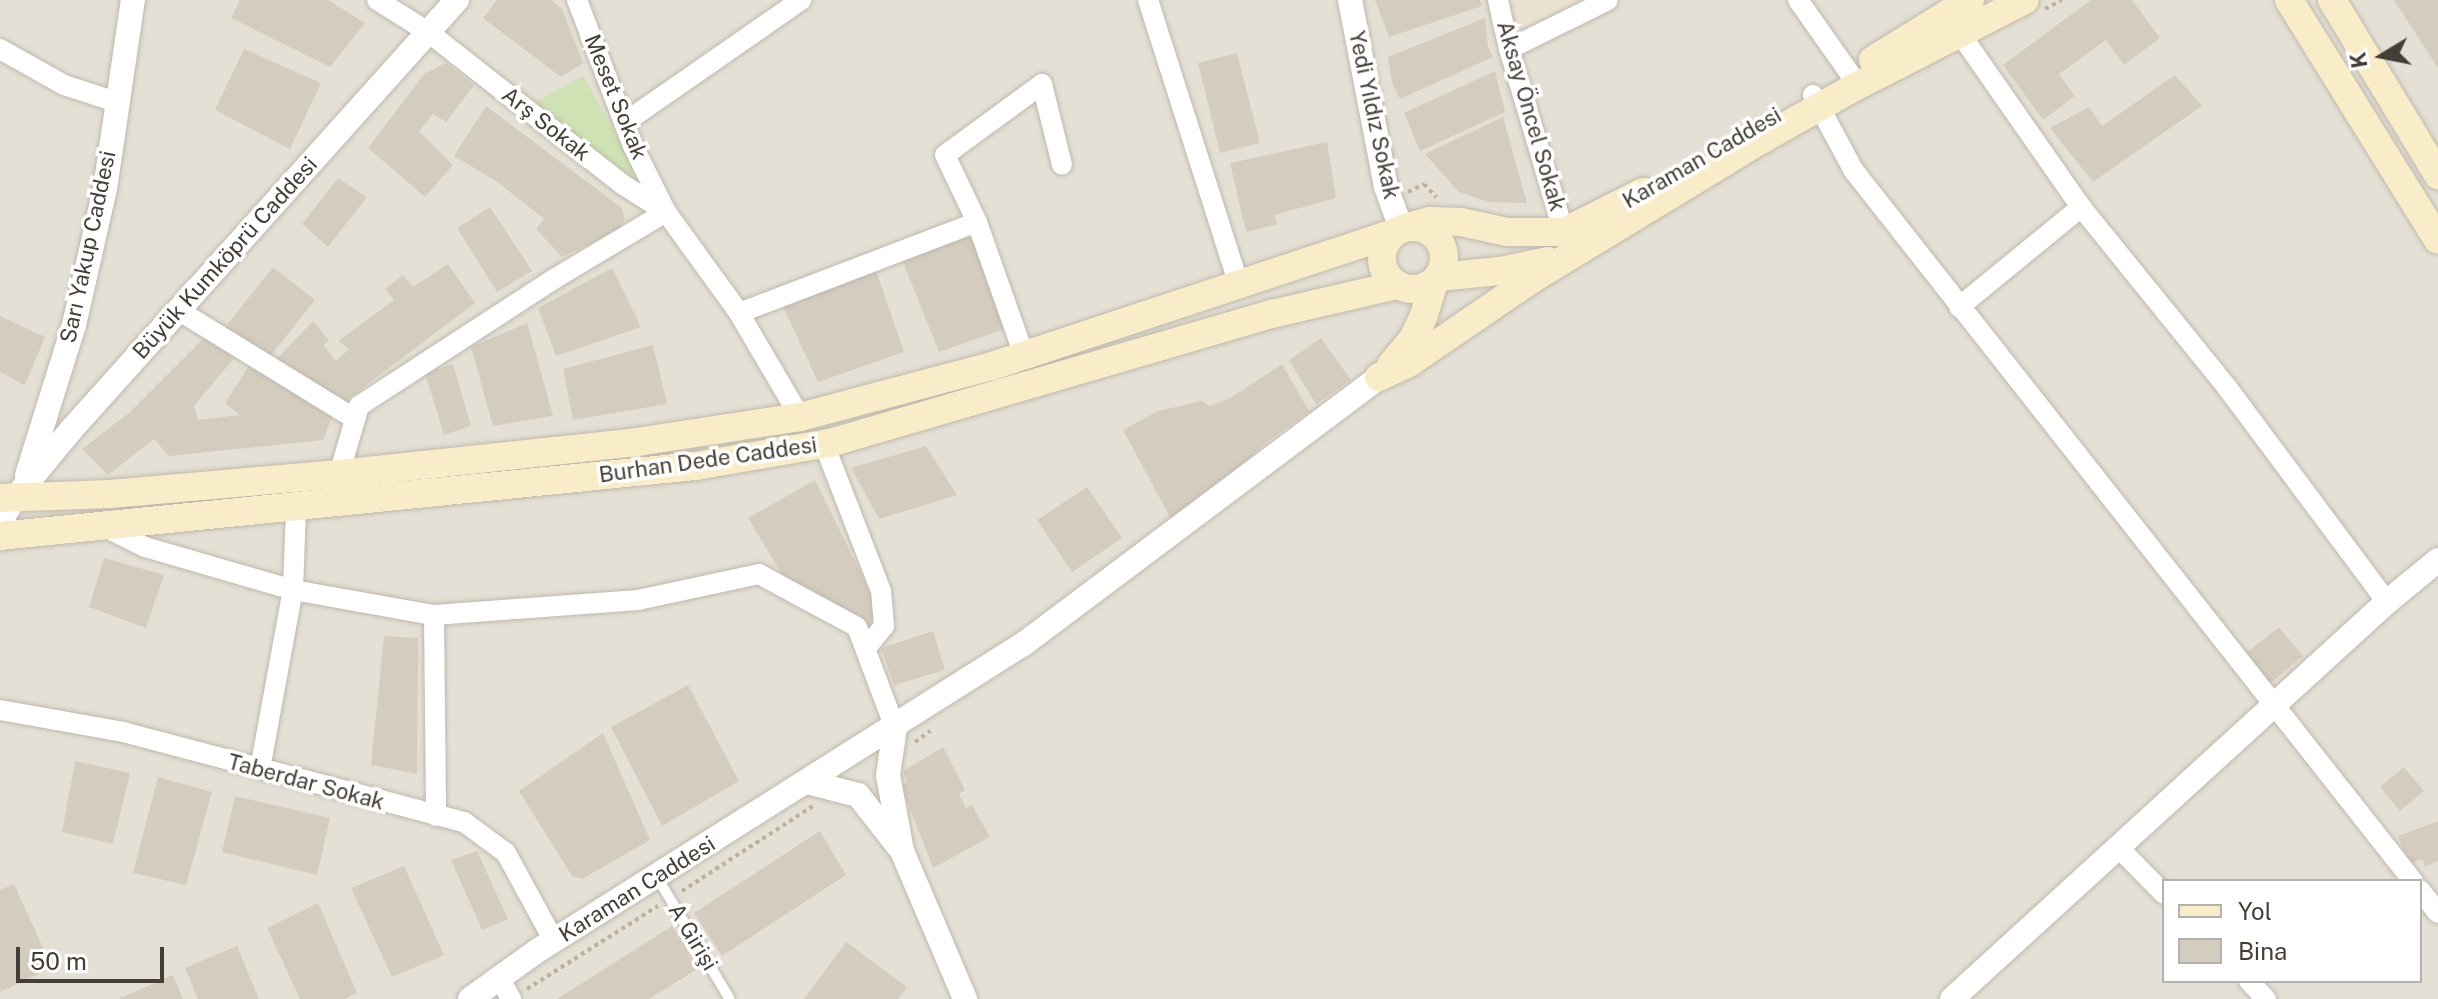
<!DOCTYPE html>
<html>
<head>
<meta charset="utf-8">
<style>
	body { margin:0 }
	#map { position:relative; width:2438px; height:999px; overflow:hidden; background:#f2eee6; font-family:"Public Sans",sans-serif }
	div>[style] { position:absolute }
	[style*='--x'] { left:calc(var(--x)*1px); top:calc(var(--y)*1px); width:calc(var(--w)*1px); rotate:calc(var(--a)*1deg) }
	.residential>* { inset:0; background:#e5e0d5 }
	.education>* { inset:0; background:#e9e2d1 }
	.green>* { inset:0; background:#cee2b3 }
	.building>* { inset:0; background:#d5ccc0 }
	.path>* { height:4px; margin-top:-2px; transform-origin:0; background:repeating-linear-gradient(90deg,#bdb09c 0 4px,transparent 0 8px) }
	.roads { filter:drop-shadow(0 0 2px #bfb8ad) drop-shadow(0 0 2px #bfb8ad) }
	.service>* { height:10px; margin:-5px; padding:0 5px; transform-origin:5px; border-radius:5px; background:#fff }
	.minor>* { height:20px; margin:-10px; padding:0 10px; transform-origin:10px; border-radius:10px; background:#fff }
	.tertiary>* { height:24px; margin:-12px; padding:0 12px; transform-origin:12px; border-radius:12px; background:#fff }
	.secondary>* { height:28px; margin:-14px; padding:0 14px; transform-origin:14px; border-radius:14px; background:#f9ecc8 }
	.secondary>.ring { margin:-14px; padding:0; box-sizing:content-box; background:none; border:28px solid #f9ecc8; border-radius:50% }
	span { translate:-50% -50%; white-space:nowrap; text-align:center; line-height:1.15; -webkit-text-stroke:7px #fff; paint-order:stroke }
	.street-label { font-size:22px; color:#443e36 }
	.legend { position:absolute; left:2162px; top:879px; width:260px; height:104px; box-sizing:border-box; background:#fff; border:2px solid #b4b2af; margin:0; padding:10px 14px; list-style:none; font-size:24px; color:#443e36 }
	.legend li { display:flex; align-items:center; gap:16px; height:40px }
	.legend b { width:40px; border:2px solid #b4b2af }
	.north { position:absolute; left:2342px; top:16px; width:80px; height:80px; -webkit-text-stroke:6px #fff; paint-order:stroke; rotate:260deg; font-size:22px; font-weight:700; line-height:32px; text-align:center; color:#443e36 }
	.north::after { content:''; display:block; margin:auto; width:28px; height:36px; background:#443e36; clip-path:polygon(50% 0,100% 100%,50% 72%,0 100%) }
	.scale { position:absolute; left:16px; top:947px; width:148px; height:36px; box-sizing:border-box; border:4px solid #443e36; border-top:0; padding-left:10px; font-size:24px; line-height:28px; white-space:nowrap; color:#443e36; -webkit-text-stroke:6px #fff; paint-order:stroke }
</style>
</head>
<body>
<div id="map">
	<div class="residential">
		<i style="clip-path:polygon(evenodd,0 0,2438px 0,2438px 999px,0 999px,0 0,2164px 881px,2420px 881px,2420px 981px,2164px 981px,2164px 881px)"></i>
	</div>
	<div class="education">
		<i style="clip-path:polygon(1509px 0,1588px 0,1527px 26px,1514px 24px)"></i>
	</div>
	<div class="green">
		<i style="clip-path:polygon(583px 76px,635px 169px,631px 177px,623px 175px,532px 103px)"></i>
	</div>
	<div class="building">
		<i style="clip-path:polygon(240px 0,328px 0,365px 23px,330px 67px,231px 18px)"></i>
		<i style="clip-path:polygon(497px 0,551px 0,562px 9px,583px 63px,561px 77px,483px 18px)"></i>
		<i style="clip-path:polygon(1375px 0,1480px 0,1482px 6px,1389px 37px)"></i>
		<i style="clip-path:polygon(2091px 0,2132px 0,2160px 38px,2124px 65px,2106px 40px,2059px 74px,2075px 96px,2043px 120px,2003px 65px)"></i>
		<i style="clip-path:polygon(2394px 0,2438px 0,2438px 68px)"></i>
		<i style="clip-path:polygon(1485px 18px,1488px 47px,1493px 57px,1400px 99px,1392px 83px,1388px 57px)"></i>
		<i style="clip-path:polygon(244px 49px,321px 83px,290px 149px,215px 110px)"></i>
		<i style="clip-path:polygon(1237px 53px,1260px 143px,1220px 153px,1198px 63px)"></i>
		<i style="clip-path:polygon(446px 63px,474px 85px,446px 122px,433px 114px,419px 131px,453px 165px,425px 197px,368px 148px,425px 73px)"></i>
		<i style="clip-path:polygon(1495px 71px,1505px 112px,1420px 151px,1404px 113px)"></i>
		<i style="clip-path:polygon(2175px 75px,2202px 106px,2093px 182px,2050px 128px,2089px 107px,2102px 126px)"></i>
		<i style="clip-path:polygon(486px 106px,622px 208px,625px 219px,618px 230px,562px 257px,536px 229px,544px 219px,496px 181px,454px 156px)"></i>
		<i style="clip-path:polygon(1503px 117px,1527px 203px,1488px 202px,1459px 192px,1425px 154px)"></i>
		<i style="clip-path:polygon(1327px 142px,1336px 198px,1274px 215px,1278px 224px,1246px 232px,1230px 163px)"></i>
		<i style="clip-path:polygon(338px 178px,367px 197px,328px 247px,302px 224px)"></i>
		<i style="clip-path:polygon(490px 207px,532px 271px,497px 292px,457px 228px)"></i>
		<i style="clip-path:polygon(971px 226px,1013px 326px,939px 352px,899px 252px)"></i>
		<i style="clip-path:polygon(448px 264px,475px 303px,340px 405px,274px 362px,313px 321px,329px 340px,324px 346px,336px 361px,349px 349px,338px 341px,394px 300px,385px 289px,403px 275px,413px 287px)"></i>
		<i style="clip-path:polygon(874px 265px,904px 352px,818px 382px,780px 300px)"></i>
		<i style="clip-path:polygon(273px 267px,315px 300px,265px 363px,223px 330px)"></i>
		<i style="clip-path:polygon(612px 268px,641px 327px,556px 356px,538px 308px)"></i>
		<i style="clip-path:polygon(0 316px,45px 337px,25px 385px,0 372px)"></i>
		<i style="clip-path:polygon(527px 323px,553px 416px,493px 426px,471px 347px)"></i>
		<i style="clip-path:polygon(206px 336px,236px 356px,194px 406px,198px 420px,240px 415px,225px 403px,250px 364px,332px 417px,323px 440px,169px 456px,154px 439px,108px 475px,82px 449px,130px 412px)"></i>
		<i style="clip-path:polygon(1321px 338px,1351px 380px,1316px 404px,1289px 360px)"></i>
		<i style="clip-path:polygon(653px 345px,667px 404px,573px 420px,563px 369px)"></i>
		<i style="clip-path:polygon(453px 364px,471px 426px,444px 435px,425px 373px)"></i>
		<i style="clip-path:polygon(1282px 364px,1309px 411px,1264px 444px,1206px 497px,1170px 517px,1123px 430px,1158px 411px,1202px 401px,1210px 406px,1230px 398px)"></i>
		<i style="clip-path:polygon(926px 446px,957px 495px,879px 519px,851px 468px)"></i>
		<i style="clip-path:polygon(815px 480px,876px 604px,870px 627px,784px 578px,748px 518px)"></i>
		<i style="clip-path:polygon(1087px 487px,1122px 538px,1072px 572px,1037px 520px)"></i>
		<i style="clip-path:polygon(104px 558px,164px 575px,146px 628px,89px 607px)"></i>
		<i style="clip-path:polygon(2279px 627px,2303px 656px,2269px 684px,2245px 654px)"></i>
		<i style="clip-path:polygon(933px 631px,945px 670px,894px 685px,881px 648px)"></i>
		<i style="clip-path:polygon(384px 636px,418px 638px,417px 774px,371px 765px)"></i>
		<i style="clip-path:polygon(688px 685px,739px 781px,662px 826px,611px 727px)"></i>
		<i style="clip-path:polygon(603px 733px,650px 840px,582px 879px,572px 876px,519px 791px)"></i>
		<i style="clip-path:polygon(943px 747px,965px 790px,959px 794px,966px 808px,972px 805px,990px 837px,933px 868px,901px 786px,907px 782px,903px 771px)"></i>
		<i style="clip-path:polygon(75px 761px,130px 773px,113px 844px,62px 832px)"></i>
		<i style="clip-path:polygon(2404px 767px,2424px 791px,2400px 811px,2380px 787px)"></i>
		<i style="clip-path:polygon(158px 777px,212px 792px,186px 885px,133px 873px)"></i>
		<i style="clip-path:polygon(235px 796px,330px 818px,317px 875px,222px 852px)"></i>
		<i style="clip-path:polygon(2438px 821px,2438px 861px,2425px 867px,2422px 859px,2409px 864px,2398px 836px)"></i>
		<i style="clip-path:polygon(820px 831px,846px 875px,722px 956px,694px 913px)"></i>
		<i style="clip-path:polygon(477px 851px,508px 919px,482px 930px,451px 860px)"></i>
		<i style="clip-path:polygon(404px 866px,444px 955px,392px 977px,351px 888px)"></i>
		<i style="clip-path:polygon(14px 884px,52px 968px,0 992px,0 890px)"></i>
		<i style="clip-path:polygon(318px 903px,357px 993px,344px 999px,300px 999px,267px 928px)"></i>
		<i style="clip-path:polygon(672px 926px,699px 968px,649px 999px,557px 999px)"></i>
		<i style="clip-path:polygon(846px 942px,907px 987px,898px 999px,804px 999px)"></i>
		<i style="clip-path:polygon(237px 946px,259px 999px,198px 999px,185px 968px)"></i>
		<i style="clip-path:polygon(173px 975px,183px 999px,118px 999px)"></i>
	</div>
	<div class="path">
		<i style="--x:2045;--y:9;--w:19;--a:-28"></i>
		<i style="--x:1408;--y:192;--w:18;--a:-27"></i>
		<i style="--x:1424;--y:184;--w:18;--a:47"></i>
		<i style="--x:915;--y:742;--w:19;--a:-36"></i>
		<i style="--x:682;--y:891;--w:156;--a:-33"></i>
		<i style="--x:527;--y:989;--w:155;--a:-32.4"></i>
	</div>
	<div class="roads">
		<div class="service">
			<i style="--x:657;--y:877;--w:141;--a:59.2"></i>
		</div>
		<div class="minor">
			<i style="--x:577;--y:0;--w:156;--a:69"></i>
			<i style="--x:633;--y:146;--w:74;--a:63.4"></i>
			<i style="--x:666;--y:212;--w:125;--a:54.1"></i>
			<i style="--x:739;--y:313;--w:121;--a:59.6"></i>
			<i style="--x:1148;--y:0;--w:300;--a:72.3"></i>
			<i style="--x:1498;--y:0;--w:50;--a:77.3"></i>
			<i style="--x:1509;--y:49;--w:191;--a:73.3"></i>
			<i style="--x:1798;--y:0;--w:104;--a:54.8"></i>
			<i style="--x:1961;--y:35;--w:210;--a:55.1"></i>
			<i style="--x:2081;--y:207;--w:230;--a:51"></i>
			<i style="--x:2226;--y:386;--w:269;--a:53.3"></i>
			<i style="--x:0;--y:49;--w:73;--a:29.4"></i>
			<i style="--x:64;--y:85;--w:55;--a:18.1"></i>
			<i style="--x:1509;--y:49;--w:110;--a:-26.3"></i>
			<i style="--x:1813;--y:95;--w:86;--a:61.7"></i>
			<i style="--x:1854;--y:171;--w:904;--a:51.79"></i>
			<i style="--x:624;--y:123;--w:216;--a:-34.8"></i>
			<i style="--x:1959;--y:307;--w:158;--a:-39.3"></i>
			<i style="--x:178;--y:310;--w:208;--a:31.6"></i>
			<i style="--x:739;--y:313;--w:255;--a:-20.9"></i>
			<i style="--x:1024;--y:355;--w:141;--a:-109.5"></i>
			<i style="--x:977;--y:222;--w:74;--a:-115.5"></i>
			<i style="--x:945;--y:155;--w:120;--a:-36.2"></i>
			<i style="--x:1042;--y:84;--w:83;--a:76.1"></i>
			<i style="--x:824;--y:444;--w:158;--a:68.8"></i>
			<i style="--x:881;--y:591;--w:35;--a:85"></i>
			<i style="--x:884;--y:626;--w:28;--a:129"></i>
			<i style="--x:339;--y:474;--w:71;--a:-73.6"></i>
			<i style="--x:359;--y:406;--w:233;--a:-33.1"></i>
			<i style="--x:554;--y:279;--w:131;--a:-30.9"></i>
			<i style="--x:666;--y:212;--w:52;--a:-147.5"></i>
			<i style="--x:622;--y:184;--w:246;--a:-141.9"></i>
			<i style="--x:428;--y:32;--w:60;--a:-147.9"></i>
			<i style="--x:103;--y:526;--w:47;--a:26.6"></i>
			<i style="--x:145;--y:547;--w:154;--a:16.2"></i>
			<i style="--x:293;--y:590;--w:143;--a:10.1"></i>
			<i style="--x:434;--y:615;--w:205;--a:-4.2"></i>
			<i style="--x:638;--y:600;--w:124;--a:-12.1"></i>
			<i style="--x:759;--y:574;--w:111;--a:28.4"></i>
			<i style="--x:857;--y:627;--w:108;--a:69.4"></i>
			<i style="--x:434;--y:615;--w:201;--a:89.4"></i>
			<i style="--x:0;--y:710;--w:125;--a:10.1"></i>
			<i style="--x:123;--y:732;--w:353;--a:14.8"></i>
			<i style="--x:464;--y:822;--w:52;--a:36.4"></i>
			<i style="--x:506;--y:853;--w:100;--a:61.4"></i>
			<i style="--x:260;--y:769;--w:182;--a:-79.6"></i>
			<i style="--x:293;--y:590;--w:83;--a:-87.9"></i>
			<i style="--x:2117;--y:846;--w:67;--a:45.6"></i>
			<i style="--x:2420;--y:890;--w:29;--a:52"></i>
			<i style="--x:500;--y:979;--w:23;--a:61"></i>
			<i style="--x:2249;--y:981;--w:25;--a:47"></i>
		</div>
		<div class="tertiary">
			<i style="--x:1350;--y:0;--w:190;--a:79.1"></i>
			<i style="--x:1386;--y:187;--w:44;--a:69.9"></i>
			<i style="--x:27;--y:475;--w:157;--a:-72.6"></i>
			<i style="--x:74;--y:325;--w:139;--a:-77.2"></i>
			<i style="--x:105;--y:189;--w:191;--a:-81.6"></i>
			<i style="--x:0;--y:522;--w:27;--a:-59"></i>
			<i style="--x:14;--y:499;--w:89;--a:-50.4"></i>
			<i style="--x:71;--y:430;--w:578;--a:-48.09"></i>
			<i style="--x:895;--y:728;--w:48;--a:98.5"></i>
			<i style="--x:888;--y:775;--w:77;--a:79.6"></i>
			<i style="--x:902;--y:851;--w:161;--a:66.9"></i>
			<i style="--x:807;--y:782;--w:53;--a:14.3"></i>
			<i style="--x:858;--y:795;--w:65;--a:51.9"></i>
			<i style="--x:470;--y:999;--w:82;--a:-35.6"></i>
			<i style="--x:537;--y:951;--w:577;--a:-32.26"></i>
			<i style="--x:1025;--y:643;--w:443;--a:-36.9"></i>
			<i style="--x:1952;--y:999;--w:589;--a:-42.38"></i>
			<i style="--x:2387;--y:602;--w:66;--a:-39.5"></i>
		</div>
		<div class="secondary">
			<i style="--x:2289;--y:0;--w:282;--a:58.2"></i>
			<i style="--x:2332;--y:0;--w:205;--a:58.8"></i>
			<i style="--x:1873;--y:60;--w:114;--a:-31.7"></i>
			<i style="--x:1411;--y:226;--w:20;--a:-15"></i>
			<i style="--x:1430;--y:221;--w:31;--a:2"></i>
			<i style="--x:1461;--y:222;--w:47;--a:12.3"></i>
			<i style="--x:1507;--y:232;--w:57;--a:0"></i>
			<i style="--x:1564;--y:232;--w:89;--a:-26.9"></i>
			<i class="ring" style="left:1382px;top:227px;width:34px;height:34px"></i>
			<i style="--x:1439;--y:277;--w:61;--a:-5.6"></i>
			<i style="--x:1500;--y:271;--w:49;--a:-11.8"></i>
			<i style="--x:1391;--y:365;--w:34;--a:-50"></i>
			<i style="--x:1413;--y:339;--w:26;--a:-65"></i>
			<i style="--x:1424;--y:315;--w:34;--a:-73"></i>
			<i style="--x:1379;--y:377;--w:33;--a:-25"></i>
			<i style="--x:1409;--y:363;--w:149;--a:-34.3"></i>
			<i style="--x:1532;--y:279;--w:268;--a:-31.3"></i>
			<i style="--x:1761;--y:140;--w:103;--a:-29.5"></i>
			<i style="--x:1851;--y:89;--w:195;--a:-27.1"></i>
			<i style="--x:0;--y:498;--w:110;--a:-2.1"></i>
			<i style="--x:110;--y:494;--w:230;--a:-5"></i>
			<i style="--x:339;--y:474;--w:300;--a:-6.1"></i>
			<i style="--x:637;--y:442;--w:165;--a:-8.7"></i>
			<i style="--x:800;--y:417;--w:199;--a:-14.9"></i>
			<i style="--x:992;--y:366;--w:421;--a:-18.3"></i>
			<i style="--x:0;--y:536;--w:699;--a:-5.75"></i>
			<i style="--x:695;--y:466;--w:137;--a:-9.7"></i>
			<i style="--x:830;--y:443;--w:460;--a:-16.3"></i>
			<i style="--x:1272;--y:314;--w:128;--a:-13.1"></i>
		</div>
	</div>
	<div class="street-label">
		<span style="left:616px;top:97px;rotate:68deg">Meset Sokak</span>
		<span style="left:1374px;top:115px;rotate:78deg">Yedi Yıldız Sokak</span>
		<span style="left:1531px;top:116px;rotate:74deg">Aksay Öncel Sokak</span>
		<span style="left:546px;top:124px;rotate:38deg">Arş Sokak</span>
		<span style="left:1702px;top:158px;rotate:-30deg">Karaman Caddesi</span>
		<span style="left:88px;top:247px;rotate:-78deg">Sarı Yakup Caddesi</span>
		<span style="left:225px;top:258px;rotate:-48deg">Büyük Kumköprü Caddesi</span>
		<span style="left:708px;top:460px;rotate:-8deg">Burhan Dede Caddesi</span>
		<span style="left:306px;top:782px;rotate:15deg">Taberdar Sokak</span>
		<span style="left:637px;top:889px;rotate:-32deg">Karaman Caddesi</span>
		<span style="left:693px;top:937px;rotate:59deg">A Girişi</span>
	</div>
	<ul class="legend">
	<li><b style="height:10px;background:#f9ecc8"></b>Yol</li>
	<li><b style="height:22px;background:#d5ccc0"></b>Bina</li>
	</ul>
	<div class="north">K</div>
	<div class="scale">50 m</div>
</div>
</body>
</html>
